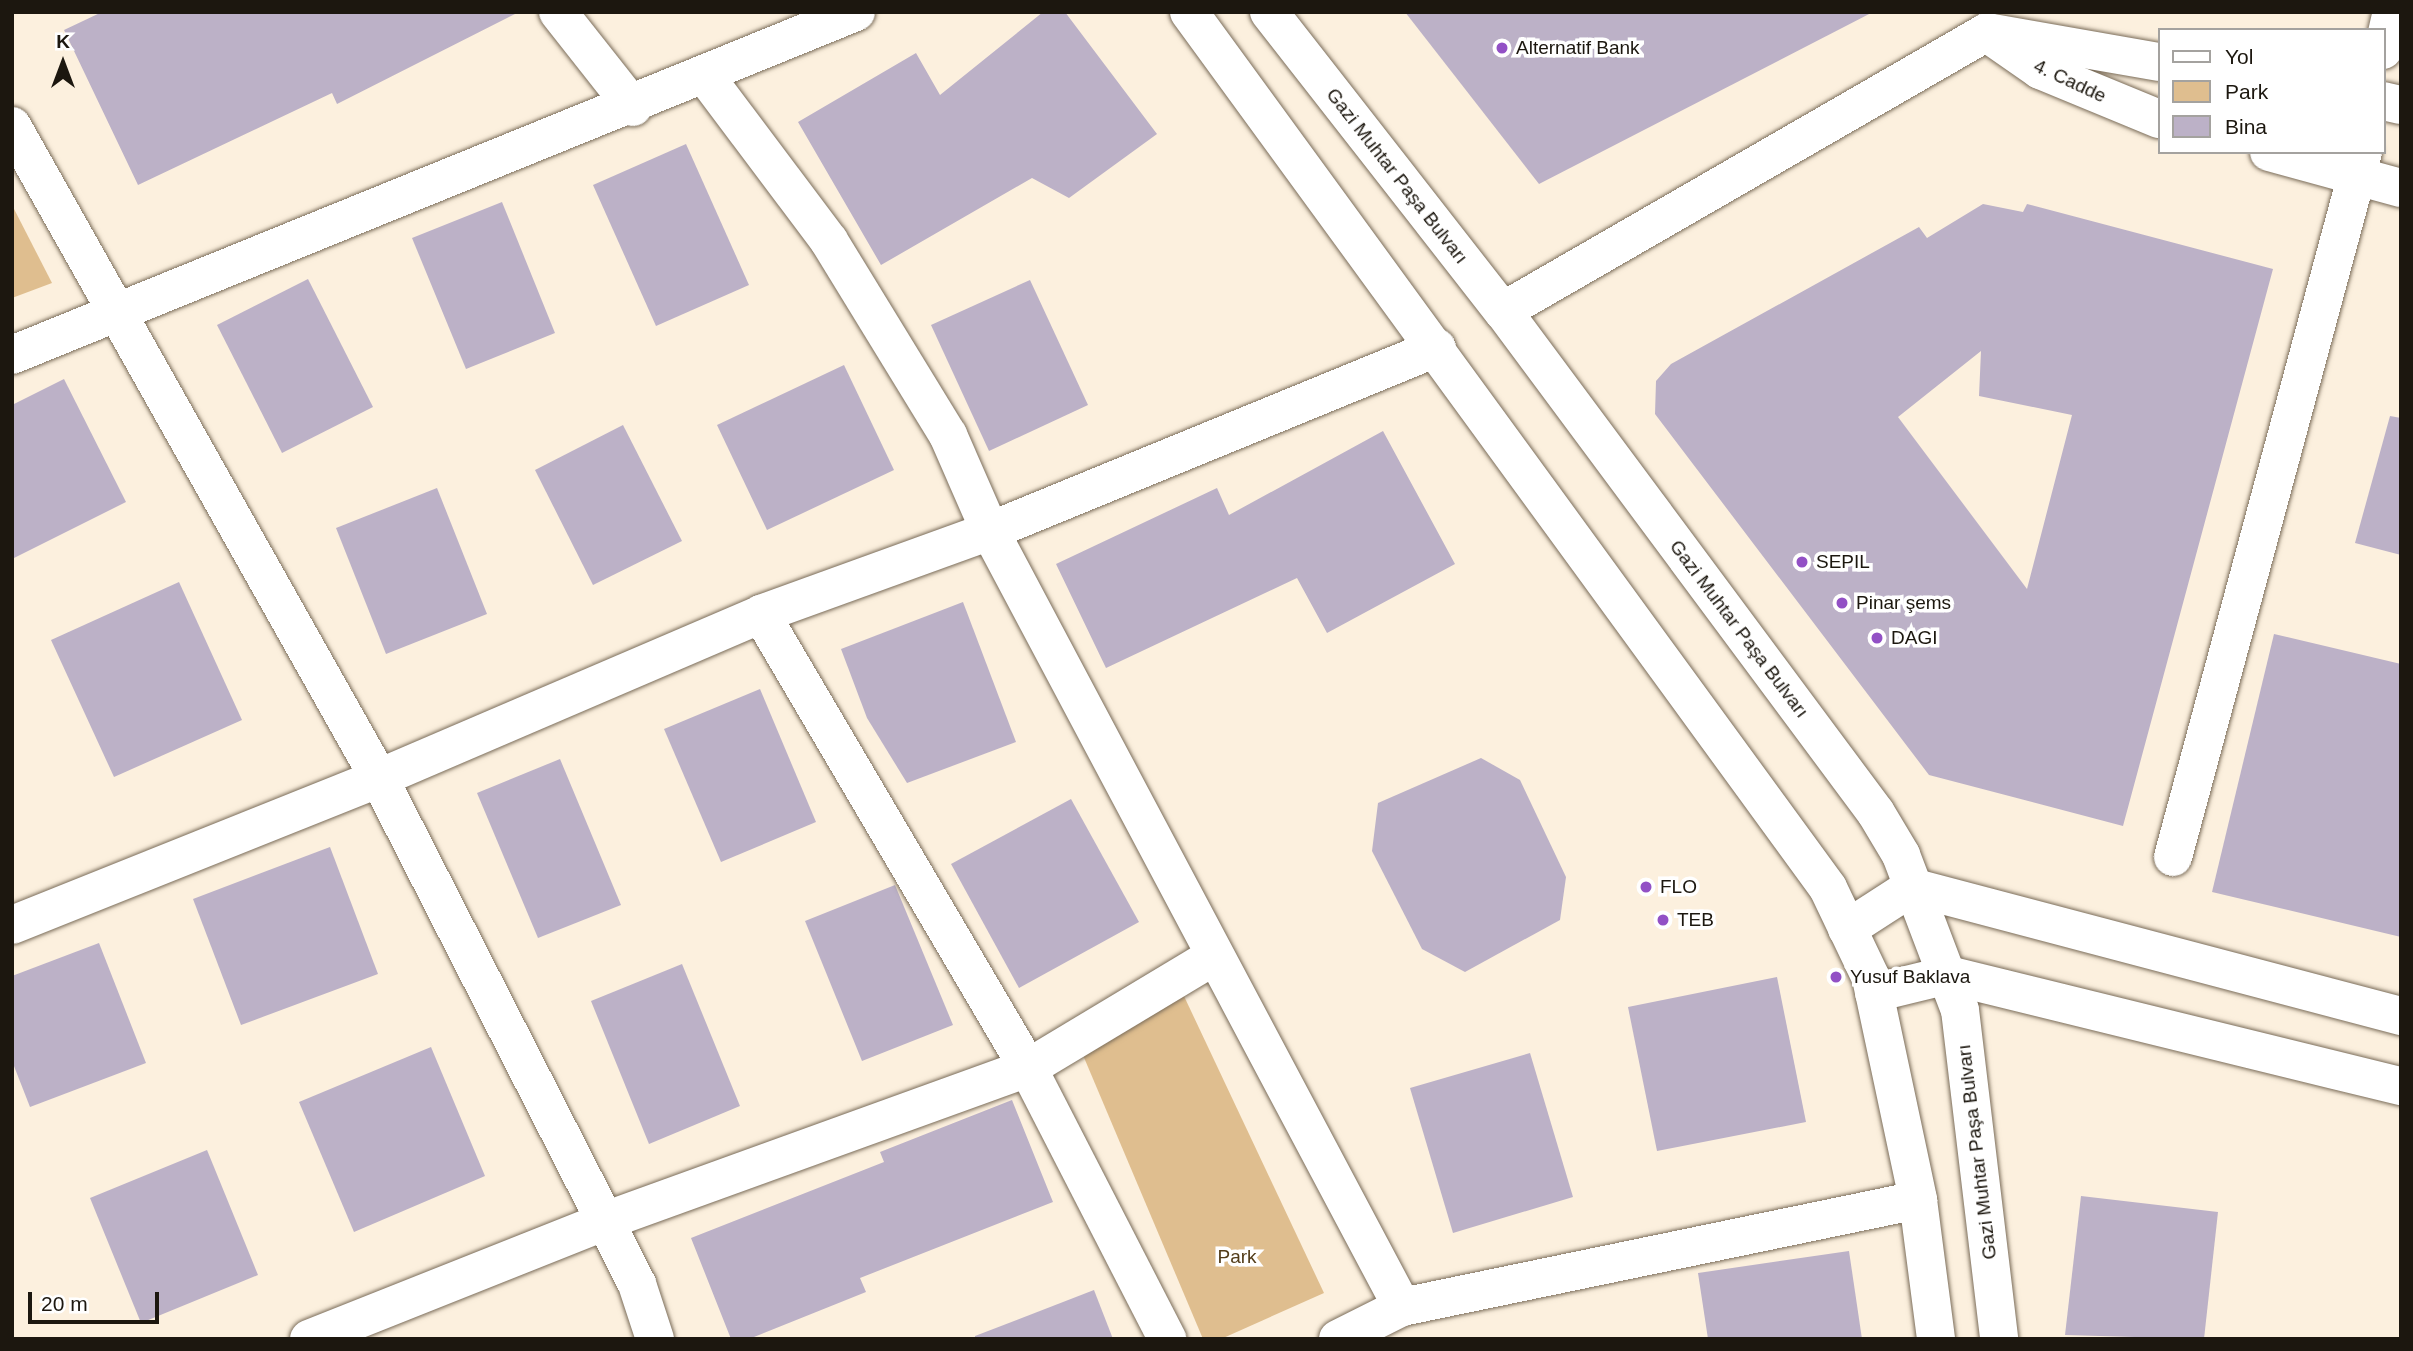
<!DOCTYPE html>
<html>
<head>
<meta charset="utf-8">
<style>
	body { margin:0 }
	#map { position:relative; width:2413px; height:1351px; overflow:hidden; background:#fcf0de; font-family:Helvetica,sans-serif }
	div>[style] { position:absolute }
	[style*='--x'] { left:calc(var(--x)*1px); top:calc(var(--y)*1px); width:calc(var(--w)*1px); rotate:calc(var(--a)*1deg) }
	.green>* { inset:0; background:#dfbe8f }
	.building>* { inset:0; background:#bcb1c7 }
	.roads { filter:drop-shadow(0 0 2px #7a6c59) drop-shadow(0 0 2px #7a6c59) }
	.minor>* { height:38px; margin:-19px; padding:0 19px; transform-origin:19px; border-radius:19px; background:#fff }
	.major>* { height:38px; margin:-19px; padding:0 19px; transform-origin:19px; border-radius:19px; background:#fff }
	.dots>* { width:19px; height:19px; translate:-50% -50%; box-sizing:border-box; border:4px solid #fff; border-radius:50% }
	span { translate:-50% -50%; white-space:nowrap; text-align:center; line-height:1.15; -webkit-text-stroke:7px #fff; paint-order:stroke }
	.poi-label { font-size:19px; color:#1c170f }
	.left { translate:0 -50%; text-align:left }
	.street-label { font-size:19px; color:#1c170f }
	.park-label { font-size:19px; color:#523c19 }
	.frame { position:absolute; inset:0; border:14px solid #1c170f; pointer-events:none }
	.legend { position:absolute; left:2158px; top:28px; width:228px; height:126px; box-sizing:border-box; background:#fff; border:2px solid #a4a29f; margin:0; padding:9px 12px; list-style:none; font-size:21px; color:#1c170f }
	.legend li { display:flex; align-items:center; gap:14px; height:35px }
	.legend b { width:35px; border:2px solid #a4a29f }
	.north { position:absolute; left:28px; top:28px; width:70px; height:70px; -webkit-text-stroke:5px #fff; paint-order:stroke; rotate:0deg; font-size:19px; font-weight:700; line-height:28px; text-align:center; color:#1c170f }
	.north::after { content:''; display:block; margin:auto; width:24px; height:32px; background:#1c170f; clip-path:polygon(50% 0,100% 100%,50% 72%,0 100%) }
	.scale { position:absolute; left:28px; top:1292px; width:131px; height:32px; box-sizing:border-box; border:4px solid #1c170f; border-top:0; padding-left:9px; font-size:21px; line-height:24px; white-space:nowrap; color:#1c170f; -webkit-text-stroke:5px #fff; paint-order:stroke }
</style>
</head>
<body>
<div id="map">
	<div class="green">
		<i style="clip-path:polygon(12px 205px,52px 283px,12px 298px)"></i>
		<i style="clip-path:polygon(1183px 994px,1324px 1293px,1221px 1339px,1203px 1339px,1077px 1041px)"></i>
	</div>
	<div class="building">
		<i style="clip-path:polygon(102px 12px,519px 12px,337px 104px,332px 93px,138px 185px,64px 30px)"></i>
		<i style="clip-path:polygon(1043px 12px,1065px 12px,1157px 134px,1069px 198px,1032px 178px,881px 265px,798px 122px,916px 53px,940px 95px)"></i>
		<i style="clip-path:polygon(1405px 12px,1873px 12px,1539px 184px)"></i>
		<i style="clip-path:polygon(686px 144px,749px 285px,656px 326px,593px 185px)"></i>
		<i style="clip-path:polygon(502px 202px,555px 333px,466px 369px,412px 238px)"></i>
		<i style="clip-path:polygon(evenodd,1983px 204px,2023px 212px,2027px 204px,2273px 269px,2123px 826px,1929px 775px,1655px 414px,1656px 381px,1671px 364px,1919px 227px,1927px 238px,1983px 204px,1981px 351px,1979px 396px,2072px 415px,2027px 589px,1898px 417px,1981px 351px)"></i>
		<i style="clip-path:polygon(308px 279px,373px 407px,282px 453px,217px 325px)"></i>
		<i style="clip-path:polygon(1030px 280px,1088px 405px,989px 451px,931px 325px)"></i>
		<i style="clip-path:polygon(844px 365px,894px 470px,767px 530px,717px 425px)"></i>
		<i style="clip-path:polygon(64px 379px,126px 502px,12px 559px,12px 405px)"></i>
		<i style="clip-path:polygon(2390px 416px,2401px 418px,2401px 555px,2355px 543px)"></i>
		<i style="clip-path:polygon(623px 425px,682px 541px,593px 585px,535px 470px)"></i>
		<i style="clip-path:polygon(1383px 431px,1455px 564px,1327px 633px,1297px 578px,1106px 668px,1056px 564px,1217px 488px,1229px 515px)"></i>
		<i style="clip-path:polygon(437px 488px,487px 614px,386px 654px,336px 528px)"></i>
		<i style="clip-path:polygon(179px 582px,242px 720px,114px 777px,51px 640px)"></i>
		<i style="clip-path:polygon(963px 602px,1016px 742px,907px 783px,867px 718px,841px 649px)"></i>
		<i style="clip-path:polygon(2274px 634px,2401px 664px,2401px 937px,2212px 892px)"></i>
		<i style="clip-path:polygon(760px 689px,816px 822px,721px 862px,664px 729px)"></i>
		<i style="clip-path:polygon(1481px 758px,1520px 780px,1566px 877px,1560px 920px,1465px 972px,1422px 949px,1372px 851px,1378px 803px)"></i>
		<i style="clip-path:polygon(560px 759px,621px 905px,538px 938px,477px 793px)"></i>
		<i style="clip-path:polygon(1071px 799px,1139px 922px,1019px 988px,951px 864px)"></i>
		<i style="clip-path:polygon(330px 847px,378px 974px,241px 1025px,193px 899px)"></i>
		<i style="clip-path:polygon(895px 885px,953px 1025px,862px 1061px,805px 921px)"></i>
		<i style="clip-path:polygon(99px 943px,146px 1063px,30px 1107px,12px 1061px,12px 976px)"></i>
		<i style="clip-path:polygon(682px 964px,740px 1106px,649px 1144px,591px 1001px)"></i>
		<i style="clip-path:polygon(1777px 977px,1806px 1122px,1657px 1151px,1628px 1007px)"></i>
		<i style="clip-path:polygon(431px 1047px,485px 1176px,354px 1232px,299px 1102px)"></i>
		<i style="clip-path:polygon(1530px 1053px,1573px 1197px,1453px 1233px,1410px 1088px)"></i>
		<i style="clip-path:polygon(1012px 1100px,1053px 1202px,860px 1278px,866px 1292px,749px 1339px,731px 1339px,691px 1238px,884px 1162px,880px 1152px)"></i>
		<i style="clip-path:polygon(207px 1150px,258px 1275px,141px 1323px,90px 1198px)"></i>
		<i style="clip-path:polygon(2081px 1196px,2218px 1212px,2204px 1339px,2065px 1335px)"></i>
		<i style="clip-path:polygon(1849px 1251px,1862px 1339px,1708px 1339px,1698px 1273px)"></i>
		<i style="clip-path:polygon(1094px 1290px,1113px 1339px,975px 1339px,975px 1336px)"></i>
	</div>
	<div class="roads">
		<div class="minor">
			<i style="--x:558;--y:12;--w:121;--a:51.7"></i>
			<i style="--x:1994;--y:38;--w:56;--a:34.8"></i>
			<i style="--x:2040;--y:70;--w:129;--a:22.4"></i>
			<i style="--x:2383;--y:50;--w:39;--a:-77"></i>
			<i style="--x:706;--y:77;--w:205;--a:53.1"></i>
			<i style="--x:829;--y:241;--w:228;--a:58.5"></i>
			<i style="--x:948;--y:435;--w:105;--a:66.4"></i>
			<i style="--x:990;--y:531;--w:879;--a:62.03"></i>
			<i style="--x:2383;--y:101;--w:18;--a:13"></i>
			<i style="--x:12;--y:126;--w:748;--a:60.63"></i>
			<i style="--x:379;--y:778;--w:568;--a:62.98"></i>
			<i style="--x:637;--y:1284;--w:58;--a:71.9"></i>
			<i style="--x:2269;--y:152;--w:137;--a:15.3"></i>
			<i style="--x:1503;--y:311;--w:559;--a:-29.96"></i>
			<i style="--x:1987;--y:32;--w:175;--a:9.9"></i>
			<i style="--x:12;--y:355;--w:911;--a:-22.12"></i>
			<i style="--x:761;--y:614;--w:527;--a:59.54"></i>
			<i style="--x:1028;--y:1068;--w:305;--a:62.8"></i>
			<i style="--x:2173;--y:857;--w:730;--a:-74.92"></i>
			<i style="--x:12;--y:925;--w:395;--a:-21.8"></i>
			<i style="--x:379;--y:778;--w:416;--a:-23.2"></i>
			<i style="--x:761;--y:614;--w:244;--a:-19.9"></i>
			<i style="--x:990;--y:531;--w:483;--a:-22.3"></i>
			<i style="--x:1847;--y:929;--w:77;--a:-32.9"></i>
			<i style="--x:1912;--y:887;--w:506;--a:14.78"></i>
			<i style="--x:1874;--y:993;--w:76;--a:-13.7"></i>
			<i style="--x:1948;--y:975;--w:466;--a:13.8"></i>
			<i style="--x:309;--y:1339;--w:319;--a:-21.7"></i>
			<i style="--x:605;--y:1221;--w:450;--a:-19.9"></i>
			<i style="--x:1028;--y:1068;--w:216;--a:-31"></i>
			<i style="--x:1338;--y:1339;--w:72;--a:-26.6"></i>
			<i style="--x:1402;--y:1307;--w:527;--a:-11.72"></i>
		</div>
		<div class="major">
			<i style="--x:1189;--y:12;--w:1084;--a:53.89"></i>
			<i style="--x:1828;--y:888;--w:100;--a:64.5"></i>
			<i style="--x:1871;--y:978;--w:227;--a:78"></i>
			<i style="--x:1918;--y:1200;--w:140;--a:82.6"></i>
			<i style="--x:1269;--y:12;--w:380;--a:52"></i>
			<i style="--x:1503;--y:311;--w:625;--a:53.39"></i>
			<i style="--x:1876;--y:813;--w:49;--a:59.2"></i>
			<i style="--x:1901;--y:855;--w:166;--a:69.2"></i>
			<i style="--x:1960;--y:1010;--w:331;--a:83.2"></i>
		</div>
	</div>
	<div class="dots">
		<i style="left:1502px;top:48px;background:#9250c5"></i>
		<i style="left:1802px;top:562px;background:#9250c5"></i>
		<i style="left:1842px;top:603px;background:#9250c5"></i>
		<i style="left:1877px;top:638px;background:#9250c5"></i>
		<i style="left:1646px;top:887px;background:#9250c5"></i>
		<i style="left:1663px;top:920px;background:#9250c5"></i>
		<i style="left:1836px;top:977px;background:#9250c5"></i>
	</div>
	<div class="poi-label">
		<span class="left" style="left:1516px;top:48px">Alternatif Bank</span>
		<span class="left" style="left:1816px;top:562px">SEPIL</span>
		<span class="left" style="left:1856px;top:603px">Pinar şems</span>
		<span class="left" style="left:1891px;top:638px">DAGI</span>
		<span class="left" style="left:1660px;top:887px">FLO</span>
		<span class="left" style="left:1677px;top:920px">TEB</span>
		<span class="left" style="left:1850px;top:977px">Yusuf Baklava</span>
	</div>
	<div class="street-label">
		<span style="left:2070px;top:81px;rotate:25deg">4. Cadde</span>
		<span style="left:1397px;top:176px;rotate:52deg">Gazi Muhtar Paşa Bulvarı</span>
		<span style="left:1739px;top:629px;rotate:53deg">Gazi Muhtar Paşa Bulvarı</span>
		<span style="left:1977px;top:1152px;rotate:-97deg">Gazi Muhtar Paşa Bulvarı</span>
	</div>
	<div class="park-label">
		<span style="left:1237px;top:1257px">Park</span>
	</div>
	<div class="frame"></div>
	<ul class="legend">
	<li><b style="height:9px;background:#fff"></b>Yol</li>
	<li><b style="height:19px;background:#dfbe8f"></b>Park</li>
	<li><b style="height:19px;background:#bcb1c7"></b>Bina</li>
	</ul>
	<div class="north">K</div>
	<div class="scale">20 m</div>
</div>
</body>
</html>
